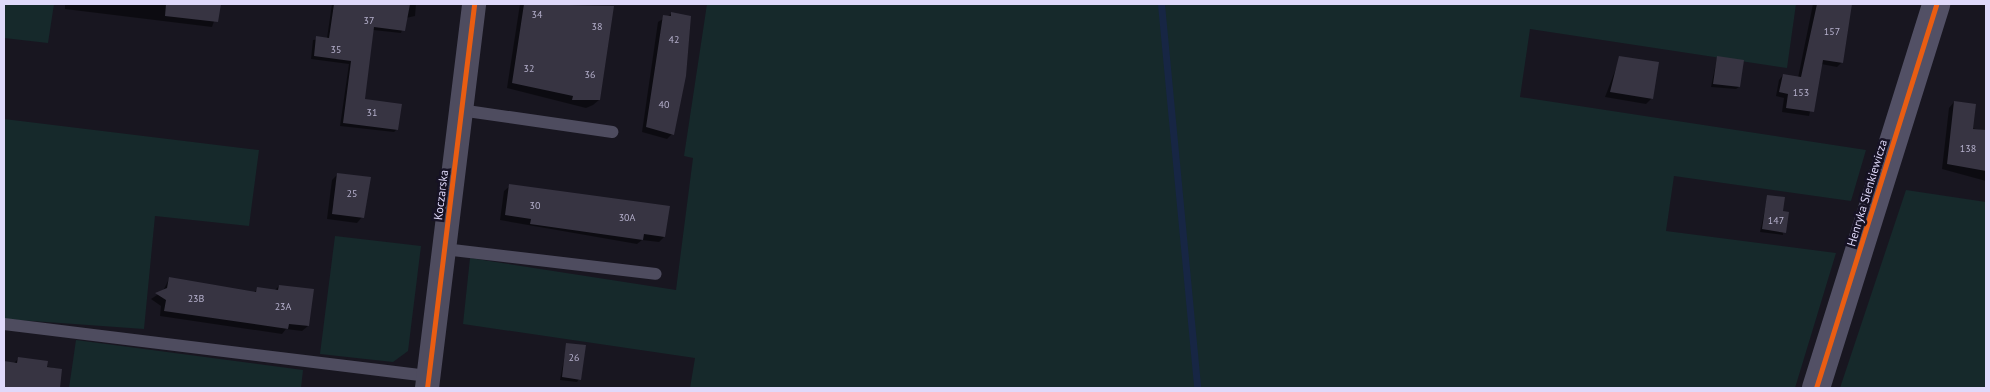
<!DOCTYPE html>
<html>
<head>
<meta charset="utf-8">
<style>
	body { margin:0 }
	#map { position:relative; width:1990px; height:392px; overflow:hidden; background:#181620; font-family:"PT Sans",sans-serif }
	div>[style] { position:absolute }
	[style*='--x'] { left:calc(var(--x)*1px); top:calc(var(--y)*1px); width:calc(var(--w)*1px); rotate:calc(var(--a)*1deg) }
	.green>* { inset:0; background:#16292b }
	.shadow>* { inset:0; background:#0007 }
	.stream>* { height:7px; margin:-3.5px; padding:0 3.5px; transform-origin:3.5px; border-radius:3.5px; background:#172644 }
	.building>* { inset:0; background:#373442 }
	.lane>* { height:12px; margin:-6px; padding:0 6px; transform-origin:6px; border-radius:6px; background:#4e4c5f }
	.street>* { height:24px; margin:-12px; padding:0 12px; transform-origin:12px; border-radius:12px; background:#4e4c5f }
	.secondary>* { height:28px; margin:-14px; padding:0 14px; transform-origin:14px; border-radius:14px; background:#525065 }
	.cycleway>* { height:5px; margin:-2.5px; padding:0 2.5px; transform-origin:2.5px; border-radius:2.5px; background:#e95d12 }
	span { translate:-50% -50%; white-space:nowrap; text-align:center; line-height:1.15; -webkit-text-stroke:5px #161224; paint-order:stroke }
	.number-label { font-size:10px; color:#b5b0cc }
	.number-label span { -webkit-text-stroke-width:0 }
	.street-label { font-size:12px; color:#dfd9fa }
	.frame { position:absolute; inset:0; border:5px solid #dfd9fa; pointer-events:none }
</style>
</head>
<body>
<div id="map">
	<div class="green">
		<i style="clip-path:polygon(4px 4px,54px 4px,48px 43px,4px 38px)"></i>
		<i style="clip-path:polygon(707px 4px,1796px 4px,1787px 68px,1530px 29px,1520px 97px,1866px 150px,1851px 201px,1674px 176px,1666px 231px,1836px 253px,1795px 388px,690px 388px,695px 358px,463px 324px,470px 258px,676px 290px,693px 158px,684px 156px)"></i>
		<i style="clip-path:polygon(4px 119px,259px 150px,249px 226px,155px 216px,144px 329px,4px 319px)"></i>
		<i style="clip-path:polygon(1906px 190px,1986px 202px,1986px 388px,1840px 388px)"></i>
		<i style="clip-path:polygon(335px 236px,421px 246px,408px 351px,393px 362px,320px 354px)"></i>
		<i style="clip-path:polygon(76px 340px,303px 370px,301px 388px,69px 388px)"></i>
	</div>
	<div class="shadow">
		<i style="clip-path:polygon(65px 4px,220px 4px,212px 27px,65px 9px)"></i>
		<i style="clip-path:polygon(332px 4px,416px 4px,415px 16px,406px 18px,401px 33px,373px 30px,364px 100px,397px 129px,394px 132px,340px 126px,349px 64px,311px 59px,313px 40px,327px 38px)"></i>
		<i style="clip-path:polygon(520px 4px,613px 6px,599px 100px,593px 105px,586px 108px,507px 88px)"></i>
		<i style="clip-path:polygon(1813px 4px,1851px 4px,1842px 62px,1837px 67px,1821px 64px,1809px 116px,1782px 112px,1784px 98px,1776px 96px,1779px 80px,1783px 75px,1798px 78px)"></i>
		<i style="clip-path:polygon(671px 14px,672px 134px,667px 139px,642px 132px,658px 22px)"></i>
		<i style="clip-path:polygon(1620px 58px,1652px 98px,1646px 104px,1605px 97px)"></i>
		<i style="clip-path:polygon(1717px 58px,1739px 87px,1736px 89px,1711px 87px)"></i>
		<i style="clip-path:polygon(1954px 102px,1971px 128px,1986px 131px,1986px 181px,1942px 169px,1949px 108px)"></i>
		<i style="clip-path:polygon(337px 175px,362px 217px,357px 223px,327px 219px,332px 180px)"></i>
		<i style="clip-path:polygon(510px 186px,664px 237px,659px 242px,642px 240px,637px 244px,500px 220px,504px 191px)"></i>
		<i style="clip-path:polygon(1768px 196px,1781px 212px,1783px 235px,1760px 232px)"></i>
		<i style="clip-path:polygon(169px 279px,253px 293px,258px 289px,274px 291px,279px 286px,308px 326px,302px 331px,286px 329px,282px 334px,160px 316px,161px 306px,151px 299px,163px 291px)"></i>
		<i style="clip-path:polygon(567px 344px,579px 379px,577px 382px,560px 380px)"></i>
		<i style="clip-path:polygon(18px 359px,61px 370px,59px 388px,4px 388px,4px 362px,13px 364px)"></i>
	</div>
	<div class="stream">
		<i style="--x:1161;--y:4;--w:386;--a:84.6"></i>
	</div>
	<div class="building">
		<i style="clip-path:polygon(166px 4px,221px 4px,218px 22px,165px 16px)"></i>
		<i style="clip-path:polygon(334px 4px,410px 4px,405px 31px,374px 27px,365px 99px,402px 104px,398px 130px,343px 123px,351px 61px,314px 56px,316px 36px,329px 38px)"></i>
		<i style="clip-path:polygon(524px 4px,614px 6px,600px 100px,572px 100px,573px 96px,512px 83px)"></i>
		<i style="clip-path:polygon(1817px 4px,1852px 4px,1843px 63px,1823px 60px,1814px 112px,1786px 108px,1788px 94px,1779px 92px,1783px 74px,1801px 77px)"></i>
		<i style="clip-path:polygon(671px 12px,691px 16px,686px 76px,674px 135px,646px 127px,663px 15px,671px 16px)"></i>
		<i style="clip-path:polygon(1619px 56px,1659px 62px,1653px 99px,1610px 92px)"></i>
		<i style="clip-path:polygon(1717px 56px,1744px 60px,1740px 87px,1713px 84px)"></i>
		<i style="clip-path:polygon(1954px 101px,1976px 104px,1973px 129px,1986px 130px,1986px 171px,1947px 164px)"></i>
		<i style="clip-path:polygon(337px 173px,371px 177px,364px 218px,332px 214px)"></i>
		<i style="clip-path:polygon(509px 184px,670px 206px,665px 237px,644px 234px,643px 240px,530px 224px,531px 219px,505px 215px)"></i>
		<i style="clip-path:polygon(1767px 195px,1785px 197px,1783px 211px,1789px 212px,1786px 233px,1762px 229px)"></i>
		<i style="clip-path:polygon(169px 277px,256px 292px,257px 287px,278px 290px,279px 285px,314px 289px,309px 326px,289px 324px,288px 329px,164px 311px,166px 300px,155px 293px,167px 288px)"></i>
		<i style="clip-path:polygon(566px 343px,586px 345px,581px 380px,562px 377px)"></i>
		<i style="clip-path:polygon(18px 357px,48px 361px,47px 367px,62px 369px,60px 388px,4px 388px,4px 361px,17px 363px)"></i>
	</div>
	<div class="lane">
		<i style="--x:460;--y:110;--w:154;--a:8.2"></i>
		<i style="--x:444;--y:249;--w:213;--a:6.7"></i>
		<i style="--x:4;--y:324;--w:427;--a:7"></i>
	</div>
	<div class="street">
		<i style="--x:427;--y:388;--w:387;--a:-83"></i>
	</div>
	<div class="secondary">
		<i style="--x:1816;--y:388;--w:402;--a:-72.6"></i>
	</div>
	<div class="cycleway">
		<i style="--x:427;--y:388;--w:387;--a:-83"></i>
		<i style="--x:1816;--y:388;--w:402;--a:-72.6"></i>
	</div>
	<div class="number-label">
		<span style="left:537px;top:15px">34</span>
		<span style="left:369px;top:21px">37</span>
		<span style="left:597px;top:27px">38</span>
		<span style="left:1832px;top:32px">157</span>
		<span style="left:674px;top:40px">42</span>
		<span style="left:336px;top:50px">35</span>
		<span style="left:529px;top:69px">32</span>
		<span style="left:590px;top:75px">36</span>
		<span style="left:1801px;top:93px">153</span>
		<span style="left:664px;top:105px">40</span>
		<span style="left:372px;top:113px">31</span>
		<span style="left:1968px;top:149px">138</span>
		<span style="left:352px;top:194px">25</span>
		<span style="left:535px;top:206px">30</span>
		<span style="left:627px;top:218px">30A</span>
		<span style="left:1776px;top:221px">147</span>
		<span style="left:196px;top:299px">23B</span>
		<span style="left:283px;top:307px">23A</span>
		<span style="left:574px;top:358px">26</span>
	</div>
	<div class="street-label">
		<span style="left:1867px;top:193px;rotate:-73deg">Henryka Sienkiewicza</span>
		<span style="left:441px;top:195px;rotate:-83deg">Koczarska</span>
	</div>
	<div class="frame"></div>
</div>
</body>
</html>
